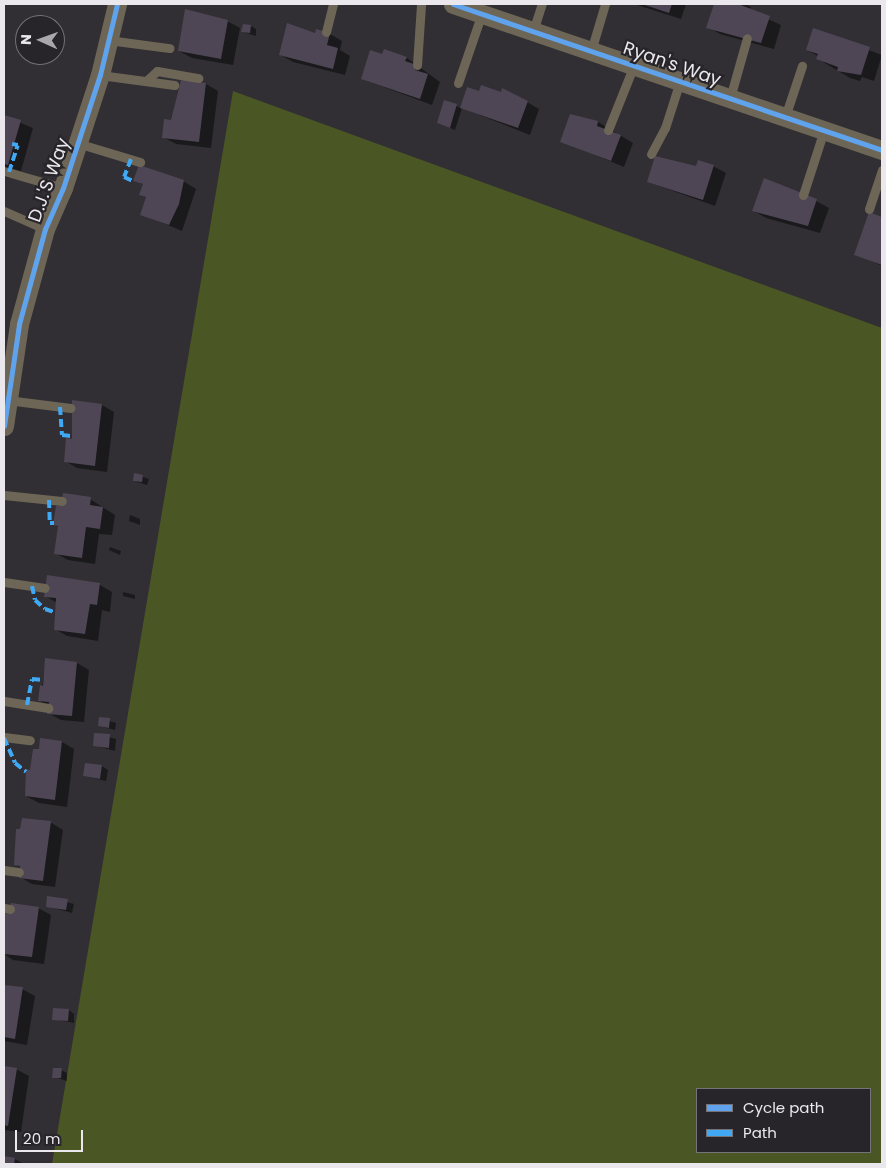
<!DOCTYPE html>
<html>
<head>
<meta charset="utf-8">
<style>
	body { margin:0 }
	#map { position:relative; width:886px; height:1168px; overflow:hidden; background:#312f33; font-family:Poppins,sans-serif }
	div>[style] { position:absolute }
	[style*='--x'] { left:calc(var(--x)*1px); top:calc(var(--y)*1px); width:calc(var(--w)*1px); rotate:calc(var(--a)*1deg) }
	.green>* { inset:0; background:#4a5623 }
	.shadow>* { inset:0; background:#0007 }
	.building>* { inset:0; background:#4e4655 }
	.service>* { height:9px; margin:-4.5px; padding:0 4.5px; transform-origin:4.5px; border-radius:4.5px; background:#6d6657 }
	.minor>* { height:19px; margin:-9.5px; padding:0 9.5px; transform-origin:9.5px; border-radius:9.5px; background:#6d6657 }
	.quiet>* { height:4px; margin-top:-2px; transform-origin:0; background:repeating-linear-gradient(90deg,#3fa9f5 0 8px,transparent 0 12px) }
	.cycleway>* { height:5px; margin:-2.5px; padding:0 2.5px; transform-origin:2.5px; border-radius:2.5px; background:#60a3ed }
	span { translate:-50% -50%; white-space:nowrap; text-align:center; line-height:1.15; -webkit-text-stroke:4.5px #27242a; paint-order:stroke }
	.street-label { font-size:18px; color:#eae8ec }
	.frame { position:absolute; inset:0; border:5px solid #eae8ec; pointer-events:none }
	.legend { position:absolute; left:696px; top:1088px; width:175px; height:65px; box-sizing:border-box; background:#27242a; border:1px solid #757278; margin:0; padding:6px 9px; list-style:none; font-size:15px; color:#eae8ec }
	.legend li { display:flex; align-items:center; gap:10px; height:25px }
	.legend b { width:25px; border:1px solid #757278 }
	.north { position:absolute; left:15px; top:15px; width:50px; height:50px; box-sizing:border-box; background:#27242a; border:1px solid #757278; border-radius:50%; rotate:272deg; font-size:14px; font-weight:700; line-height:20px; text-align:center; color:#eae8ec }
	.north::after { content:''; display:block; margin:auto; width:18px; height:22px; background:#a9a7ab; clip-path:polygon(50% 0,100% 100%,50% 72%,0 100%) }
	.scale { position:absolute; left:15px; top:1130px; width:68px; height:22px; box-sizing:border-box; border:2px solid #eae8ec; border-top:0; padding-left:6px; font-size:15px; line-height:18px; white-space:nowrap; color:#eae8ec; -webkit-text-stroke:4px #27242a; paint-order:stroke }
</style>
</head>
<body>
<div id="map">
	<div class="green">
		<i style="clip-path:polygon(evenodd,233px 91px,882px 328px,882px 1164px,52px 1164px,233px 91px,697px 1089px,870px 1089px,870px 1152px,697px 1152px,697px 1089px)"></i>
	</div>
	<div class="shadow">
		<i style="clip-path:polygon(634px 4px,686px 4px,681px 19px)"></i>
		<i style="clip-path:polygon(715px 4px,745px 4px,751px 7px,750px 11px,781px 25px,774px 49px,720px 34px,708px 27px)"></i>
		<i style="clip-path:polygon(227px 21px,240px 28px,233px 65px,192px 58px,179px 51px)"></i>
		<i style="clip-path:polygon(251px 26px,256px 29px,256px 36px,243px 32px)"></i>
		<i style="clip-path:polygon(814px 30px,882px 55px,874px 81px,862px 77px,860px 81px,850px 78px,818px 59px,818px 56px,807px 50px)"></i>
		<i style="clip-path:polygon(316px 34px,330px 34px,342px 41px,340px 50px,350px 56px,345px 75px,293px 62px,281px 55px)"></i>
		<i style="clip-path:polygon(385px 51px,407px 58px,440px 82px,432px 105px,362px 79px)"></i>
		<i style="clip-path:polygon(182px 81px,206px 84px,218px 91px,211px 148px,176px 144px,163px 137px,172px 121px)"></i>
		<i style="clip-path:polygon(480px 92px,527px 102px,539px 109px,530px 135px,462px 108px,455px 130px,438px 123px,456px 106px,461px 108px)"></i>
		<i style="clip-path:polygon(571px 115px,598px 122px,633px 143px,624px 167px,561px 141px)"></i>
		<i style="clip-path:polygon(4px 116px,33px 128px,21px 171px,11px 168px,9px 178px,4px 176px)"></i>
		<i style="clip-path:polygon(713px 166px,726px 173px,715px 206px,648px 182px)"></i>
		<i style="clip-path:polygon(135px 180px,183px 181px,196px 189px,182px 231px,142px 214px,147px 198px,141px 195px,144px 185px)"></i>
		<i style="clip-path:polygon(816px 201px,829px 208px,820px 233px,766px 218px,754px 211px)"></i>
		<i style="clip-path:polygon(870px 214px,882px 219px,882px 266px,856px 254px)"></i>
		<i style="clip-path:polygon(102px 405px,114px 412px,107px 472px,77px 468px,65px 461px,73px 440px)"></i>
		<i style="clip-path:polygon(135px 474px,149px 479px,147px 485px,134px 481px)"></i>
		<i style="clip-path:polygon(90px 499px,115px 515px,112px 535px,99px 534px,95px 564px,68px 560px,55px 553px,59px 527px,55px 525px)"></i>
		<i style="clip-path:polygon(130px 515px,140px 519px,140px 525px,129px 521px)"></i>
		<i style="clip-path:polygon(110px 547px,121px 551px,120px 555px,109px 550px)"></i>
		<i style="clip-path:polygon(48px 577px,100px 585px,112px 592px,110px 612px,102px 610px,98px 641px,67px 636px,55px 629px,57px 603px,45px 596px)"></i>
		<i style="clip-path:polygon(123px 592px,135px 595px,135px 599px,123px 596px)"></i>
		<i style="clip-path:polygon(46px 660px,77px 663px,89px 670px,84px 722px,61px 720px,48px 713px,49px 706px,40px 701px)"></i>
		<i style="clip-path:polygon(100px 718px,116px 723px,115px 730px,99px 726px)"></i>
		<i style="clip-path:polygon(95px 734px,116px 739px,115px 751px,94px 745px)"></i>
		<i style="clip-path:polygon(62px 742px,74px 749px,67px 807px,39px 803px,26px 796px,31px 771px,40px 751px)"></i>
		<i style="clip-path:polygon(102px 766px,108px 770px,106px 781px,84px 776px)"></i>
		<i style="clip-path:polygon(50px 822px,63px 830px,55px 887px,32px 884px,20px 877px,21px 868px,15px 864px)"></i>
		<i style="clip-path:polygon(48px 897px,74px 904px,72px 913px,47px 906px)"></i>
		<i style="clip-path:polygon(38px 908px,51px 915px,44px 964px,13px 960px,4px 954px,6px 915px)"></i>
		<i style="clip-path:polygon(4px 986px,22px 989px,35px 996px,27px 1045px,4px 1041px)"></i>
		<i style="clip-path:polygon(69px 1010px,74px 1014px,74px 1023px,54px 1019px)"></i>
		<i style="clip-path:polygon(4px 1067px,16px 1069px,29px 1076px,21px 1132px,4px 1130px)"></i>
		<i style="clip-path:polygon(61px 1070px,67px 1073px,67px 1081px,54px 1077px)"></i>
		<i style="clip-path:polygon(4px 1158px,15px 1159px,24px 1164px,4px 1164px)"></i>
	</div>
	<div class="building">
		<i style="clip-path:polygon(642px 4px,672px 4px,669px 13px)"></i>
		<i style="clip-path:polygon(714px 4px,738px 4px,770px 16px,761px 43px,706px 28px)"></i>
		<i style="clip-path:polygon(185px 9px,228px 20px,221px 59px,178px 51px)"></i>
		<i style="clip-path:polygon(287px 23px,315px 33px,316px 29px,330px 33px,327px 45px,338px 48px,333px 69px,279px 55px)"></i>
		<i style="clip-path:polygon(243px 24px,251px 25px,250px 33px,241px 32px)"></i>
		<i style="clip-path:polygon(813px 28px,870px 47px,861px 75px,837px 71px,838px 67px,816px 59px,818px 54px,806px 50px)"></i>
		<i style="clip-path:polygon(384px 49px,407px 57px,405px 61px,417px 65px,415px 70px,428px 74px,420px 99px,361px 79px,370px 50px,382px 54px)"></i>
		<i style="clip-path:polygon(181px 80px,206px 83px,199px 142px,162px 138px,164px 119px,171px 120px)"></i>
		<i style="clip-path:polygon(481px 85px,501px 92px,502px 88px,528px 101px,518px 128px,460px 108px,467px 87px,479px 91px)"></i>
		<i style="clip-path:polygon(444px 100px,457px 104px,450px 128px,437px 123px)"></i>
		<i style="clip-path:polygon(570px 114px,598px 121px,597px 126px,621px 135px,611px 161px,560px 142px)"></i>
		<i style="clip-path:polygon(4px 115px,21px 120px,8px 165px,4px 164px)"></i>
		<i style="clip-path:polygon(655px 156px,696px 166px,698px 160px,714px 165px,703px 200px,647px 182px)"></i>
		<i style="clip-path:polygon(139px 165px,184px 180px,179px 204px,169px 225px,140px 215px,146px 197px,139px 195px,143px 184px,133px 181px)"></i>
		<i style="clip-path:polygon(764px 178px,817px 199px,808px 226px,752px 211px)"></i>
		<i style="clip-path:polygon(869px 212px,882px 217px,882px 265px,854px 255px)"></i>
		<i style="clip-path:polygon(72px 400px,102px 404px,95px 466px,64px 462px,66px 438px,72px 439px)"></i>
		<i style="clip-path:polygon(134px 473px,143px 475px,142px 482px,133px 481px)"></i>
		<i style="clip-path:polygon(63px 493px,91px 497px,90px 505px,103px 507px,100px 529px,86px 527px,82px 558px,54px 554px,58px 526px,53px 525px,56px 506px,61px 506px)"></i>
		<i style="clip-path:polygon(47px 575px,100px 583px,97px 605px,90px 604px,85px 634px,54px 630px,56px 598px,44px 597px)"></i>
		<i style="clip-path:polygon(45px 658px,77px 662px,72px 716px,47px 714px,49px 702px,38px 701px,40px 685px,43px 686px)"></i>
		<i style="clip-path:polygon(99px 717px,110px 718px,109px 728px,98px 726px)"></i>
		<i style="clip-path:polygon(94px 733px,110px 734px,109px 748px,93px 746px)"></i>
		<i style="clip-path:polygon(40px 738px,62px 741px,55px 800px,25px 796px,26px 769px,30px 770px,33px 749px,39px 749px)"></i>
		<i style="clip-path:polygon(85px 763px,102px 765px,100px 779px,83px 776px)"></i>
		<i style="clip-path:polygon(22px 818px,51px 821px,43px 881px,19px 878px,20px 866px,14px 865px,16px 829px,20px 829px)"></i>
		<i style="clip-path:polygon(47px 896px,68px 899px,66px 910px,46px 907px)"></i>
		<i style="clip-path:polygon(11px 903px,39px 907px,32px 957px,4px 954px,5px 914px,9px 914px)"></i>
		<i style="clip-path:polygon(4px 985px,23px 987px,15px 1039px,4px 1037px)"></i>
		<i style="clip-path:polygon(53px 1008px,69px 1009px,68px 1021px,52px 1020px)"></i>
		<i style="clip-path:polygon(4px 1066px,17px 1068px,8px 1126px,4px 1125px)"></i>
		<i style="clip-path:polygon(53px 1068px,62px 1068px,61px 1078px,52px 1078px)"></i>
		<i style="clip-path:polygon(4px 1156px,15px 1158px,14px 1164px,4px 1164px)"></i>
	</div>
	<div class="service">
		<i style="--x:533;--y:31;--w:28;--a:-72"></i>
		<i style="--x:326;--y:32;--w:29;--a:-76"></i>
		<i style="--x:108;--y:40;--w:62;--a:7.5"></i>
		<i style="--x:591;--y:51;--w:49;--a:-73.4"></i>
		<i style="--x:417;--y:65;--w:61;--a:-86.2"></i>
		<i style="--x:100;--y:75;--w:75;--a:7.7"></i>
		<i style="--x:146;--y:81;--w:15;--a:-42"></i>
		<i style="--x:157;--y:71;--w:42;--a:9.7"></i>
		<i style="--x:458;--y:83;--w:74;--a:-71.1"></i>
		<i style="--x:730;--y:98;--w:62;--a:-74.2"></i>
		<i style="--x:785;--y:117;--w:54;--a:-71.6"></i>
		<i style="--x:608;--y:130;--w:70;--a:-68.2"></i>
		<i style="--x:77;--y:143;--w:66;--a:16.8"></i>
		<i style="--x:651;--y:154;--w:30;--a:-62"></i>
		<i style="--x:665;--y:128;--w:49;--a:-72.3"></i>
		<i style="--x:4;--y:171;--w:61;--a:16.1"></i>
		<i style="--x:803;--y:195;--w:68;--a:-72.1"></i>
		<i style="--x:869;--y:209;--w:41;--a:-71.6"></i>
		<i style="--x:4;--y:211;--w:45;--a:23.7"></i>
		<i style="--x:7;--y:400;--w:64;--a:7.1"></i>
		<i style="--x:4;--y:495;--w:58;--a:5.9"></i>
		<i style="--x:4;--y:582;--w:41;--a:8.3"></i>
		<i style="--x:4;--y:701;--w:45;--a:9"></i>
		<i style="--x:4;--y:737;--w:26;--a:7"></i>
		<i style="--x:4;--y:870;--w:15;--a:8"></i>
		<i style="--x:4;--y:908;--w:6;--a:9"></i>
	</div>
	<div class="minor">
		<i style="--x:453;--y:4;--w:453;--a:18.8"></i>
		<i style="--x:4;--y:426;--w:103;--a:-81.6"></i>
		<i style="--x:19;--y:324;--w:98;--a:-74.7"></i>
		<i style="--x:45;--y:229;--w:45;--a:-66.3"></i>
		<i style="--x:63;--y:188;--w:119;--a:-71.9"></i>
		<i style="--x:100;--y:75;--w:73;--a:-76.5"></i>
	</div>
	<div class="quiet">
		<i style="--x:131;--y:159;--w:19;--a:111"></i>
		<i style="--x:124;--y:177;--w:10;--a:24"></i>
		<i style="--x:9;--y:172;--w:28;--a:-72"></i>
		<i style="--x:18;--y:145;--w:6;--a:-171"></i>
		<i style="--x:60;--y:407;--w:28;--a:86"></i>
		<i style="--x:62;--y:435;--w:9;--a:6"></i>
		<i style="--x:49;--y:500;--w:23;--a:88"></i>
		<i style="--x:50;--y:523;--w:4;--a:0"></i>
		<i style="--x:32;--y:586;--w:14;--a:78"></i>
		<i style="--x:35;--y:600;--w:13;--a:42"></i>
		<i style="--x:45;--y:609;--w:9;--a:18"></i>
		<i style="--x:27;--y:705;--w:26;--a:-79"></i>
		<i style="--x:32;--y:679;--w:12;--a:5"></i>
		<i style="--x:4;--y:738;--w:27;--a:66"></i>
		<i style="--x:15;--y:763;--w:14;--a:39"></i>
	</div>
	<div class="cycleway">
		<i style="--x:453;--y:4;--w:453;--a:18.8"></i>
		<i style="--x:4;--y:426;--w:103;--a:-81.6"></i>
		<i style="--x:19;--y:324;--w:98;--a:-74.7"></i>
		<i style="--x:45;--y:229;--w:45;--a:-66.3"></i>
		<i style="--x:63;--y:188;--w:119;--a:-71.9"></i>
		<i style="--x:100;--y:75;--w:73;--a:-76.5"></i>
	</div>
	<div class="street-label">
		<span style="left:672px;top:64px;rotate:19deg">Ryan's Way</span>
		<span style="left:49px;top:180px;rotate:-70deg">D.J.'S Way</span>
	</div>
	<div class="frame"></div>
	<ul class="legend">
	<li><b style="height:6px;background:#60a3ed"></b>Cycle path</li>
	<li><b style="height:6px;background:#3fa9f5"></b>Path</li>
	</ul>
	<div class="north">N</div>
	<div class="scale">20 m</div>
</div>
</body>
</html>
